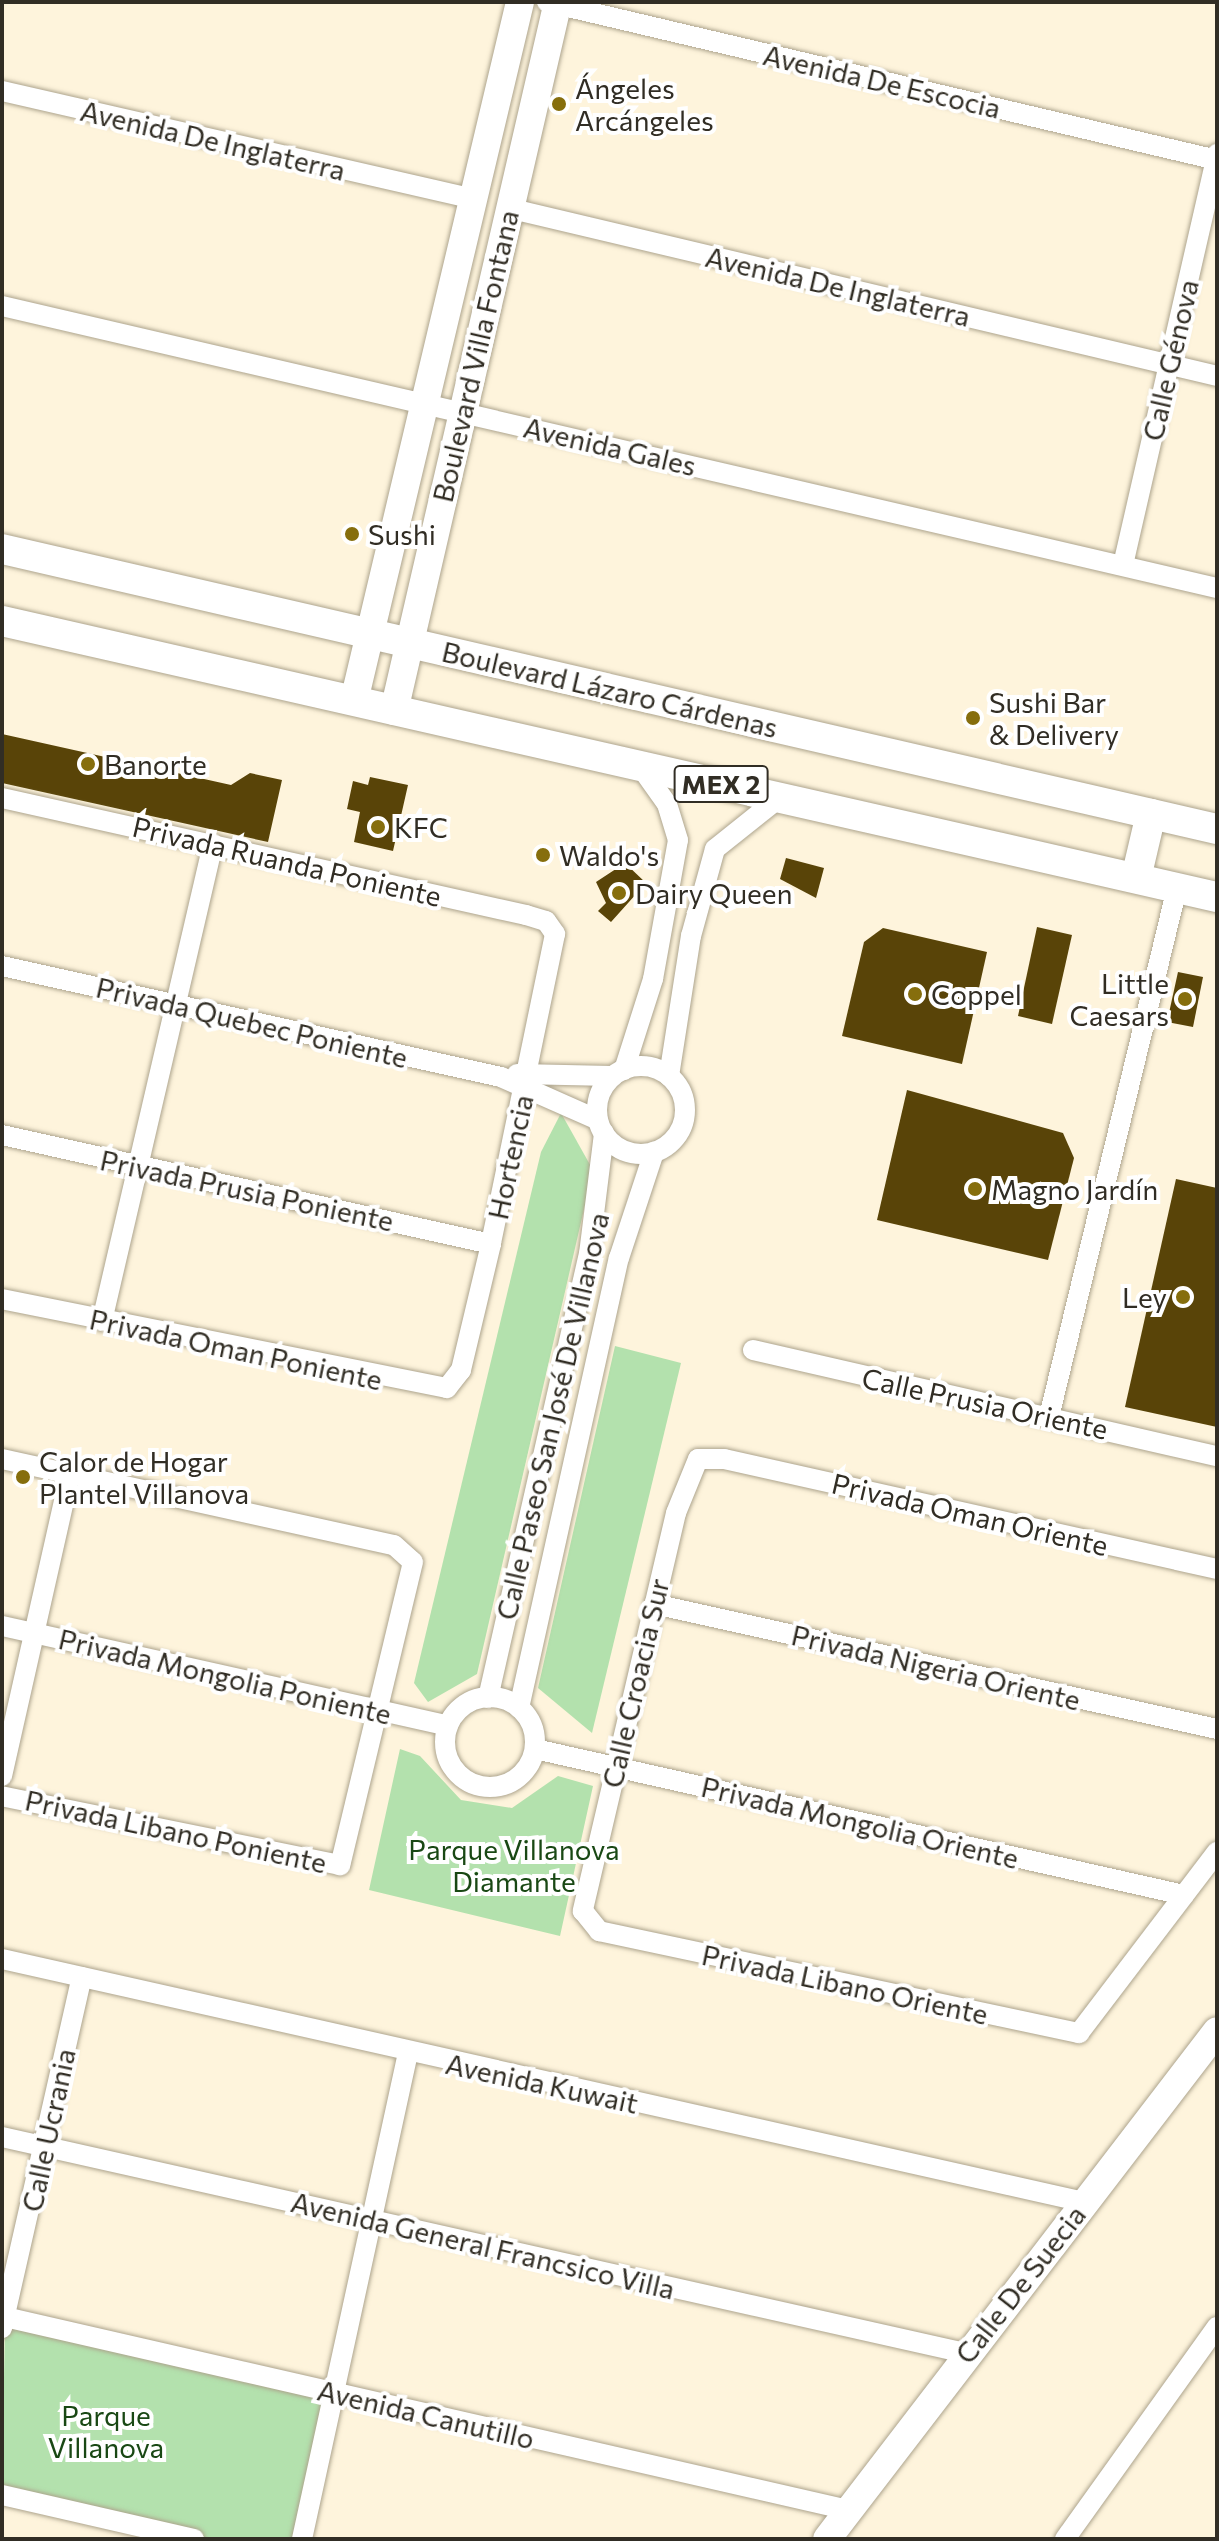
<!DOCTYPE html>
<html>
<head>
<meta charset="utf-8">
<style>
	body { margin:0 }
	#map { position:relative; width:1219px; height:2541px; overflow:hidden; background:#fef4dc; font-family:Commissioner,sans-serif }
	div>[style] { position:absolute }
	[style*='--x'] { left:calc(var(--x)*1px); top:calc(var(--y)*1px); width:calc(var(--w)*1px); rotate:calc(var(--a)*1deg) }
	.green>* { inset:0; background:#b3e1ad }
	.building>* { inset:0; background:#594408 }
	.roads { filter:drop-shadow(0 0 2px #ada48d) drop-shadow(0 0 2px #ada48d) }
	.street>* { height:20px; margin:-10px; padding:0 10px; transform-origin:10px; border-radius:10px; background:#fff }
	.street>.ring { margin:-10px; padding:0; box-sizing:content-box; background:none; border:20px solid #fff; border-radius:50% }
	.secondary>* { height:28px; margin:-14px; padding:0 14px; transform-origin:14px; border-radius:14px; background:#fff }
	.primary>* { height:30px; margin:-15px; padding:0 15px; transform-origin:15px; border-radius:15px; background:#fff }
	.dots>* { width:22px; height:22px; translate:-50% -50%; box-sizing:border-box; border:4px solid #fff; border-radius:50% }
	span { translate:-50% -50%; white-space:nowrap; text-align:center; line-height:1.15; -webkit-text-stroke:8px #fff; paint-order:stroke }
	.shield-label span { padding:2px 6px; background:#fff; border:2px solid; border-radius:6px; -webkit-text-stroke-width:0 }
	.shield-label { font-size:26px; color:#312d24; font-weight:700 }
	.street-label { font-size:28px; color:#312d24 }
	.poi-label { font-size:28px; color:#312d24 }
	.left { translate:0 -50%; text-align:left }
	.right { translate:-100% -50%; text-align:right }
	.park-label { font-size:28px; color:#194814 }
	.frame { position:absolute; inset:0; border:4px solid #312d24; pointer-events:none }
</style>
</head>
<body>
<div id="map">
	<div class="green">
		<i style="clip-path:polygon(561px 1113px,593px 1170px,477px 1674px,428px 1702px,414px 1683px,541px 1152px)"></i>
		<i style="clip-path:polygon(615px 1346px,681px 1363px,592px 1733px,538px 1688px)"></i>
		<i style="clip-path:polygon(400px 1749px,420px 1756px,461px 1800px,512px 1808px,558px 1776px,593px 1786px,560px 1936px,369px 1890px)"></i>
		<i style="clip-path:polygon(5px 2320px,332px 2396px,300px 2539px,200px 2539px,2px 2494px)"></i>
	</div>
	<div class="building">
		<i style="clip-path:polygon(2px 734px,231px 785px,250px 773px,282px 780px,268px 842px,2px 783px)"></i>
		<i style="clip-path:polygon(370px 777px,408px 785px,393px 851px,354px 842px,360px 812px,347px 809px,353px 781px,368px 785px)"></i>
		<i style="clip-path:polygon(786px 858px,824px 868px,816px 898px,780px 879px)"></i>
		<i style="clip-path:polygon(625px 863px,646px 883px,611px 922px,598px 911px,606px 903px,596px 882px)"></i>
		<i style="clip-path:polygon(1037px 927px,1072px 935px,1052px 1024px,1018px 1016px)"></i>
		<i style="clip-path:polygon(883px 928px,987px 952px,962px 1064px,842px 1036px,864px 942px)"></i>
		<i style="clip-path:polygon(1178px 972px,1203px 977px,1193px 1027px,1167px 1022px)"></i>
		<i style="clip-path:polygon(907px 1090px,1063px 1133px,1074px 1158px,1048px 1260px,877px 1220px)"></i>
		<i style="clip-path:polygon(1176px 1179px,1217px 1188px,1217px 1427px,1125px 1407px)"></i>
	</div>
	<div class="roads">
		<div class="street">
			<i style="--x:547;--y:2;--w:688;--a:13.27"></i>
			<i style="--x:2;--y:91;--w:481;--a:12.9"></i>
			<i style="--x:508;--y:208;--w:729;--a:13.33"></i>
			<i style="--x:2;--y:306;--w:1247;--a:13.07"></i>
			<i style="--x:1123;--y:565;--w:422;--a:-77.1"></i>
			<i style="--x:2;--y:798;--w:537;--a:12.59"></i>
			<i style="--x:526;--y:915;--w:21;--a:17"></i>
			<i style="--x:546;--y:921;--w:16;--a:55"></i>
			<i style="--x:555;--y:934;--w:317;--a:101.7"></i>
			<i style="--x:491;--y:1244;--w:130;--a:103.4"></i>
			<i style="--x:461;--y:1370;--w:23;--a:128"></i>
			<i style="--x:447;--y:1388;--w:454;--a:-168.7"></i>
			<i style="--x:2;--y:966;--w:511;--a:12.54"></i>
			<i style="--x:501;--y:1077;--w:106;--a:23.9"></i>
			<i class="ring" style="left:597px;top:1066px;width:68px;height:68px"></i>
			<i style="--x:624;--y:1070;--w:96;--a:-72.3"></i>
			<i style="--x:653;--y:979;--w:141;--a:-79.8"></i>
			<i style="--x:678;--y:840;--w:38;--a:-107"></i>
			<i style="--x:667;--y:804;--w:47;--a:-125.4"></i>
			<i style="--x:517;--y:1074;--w:96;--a:1.2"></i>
			<i style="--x:669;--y:1076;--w:142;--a:-81.1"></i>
			<i style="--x:691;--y:936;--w:90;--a:-74.6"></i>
			<i style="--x:715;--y:849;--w:82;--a:-38.6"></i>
			<i style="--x:2;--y:1135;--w:501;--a:12.57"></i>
			<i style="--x:102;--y:1321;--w:490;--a:-76.9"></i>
			<i style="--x:753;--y:1350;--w:476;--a:12.9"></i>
			<i style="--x:1049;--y:1417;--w:544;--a:-76.4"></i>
			<i style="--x:2;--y:1459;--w:401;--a:12.4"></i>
			<i style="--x:394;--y:1545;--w:25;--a:42"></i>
			<i style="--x:413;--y:1562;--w:312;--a:103.5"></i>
			<i style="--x:340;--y:1865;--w:345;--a:-168.5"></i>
			<i style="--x:1217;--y:1569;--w:505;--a:-167.42"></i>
			<i style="--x:724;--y:1459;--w:26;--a:180"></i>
			<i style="--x:698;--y:1459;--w:58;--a:112.2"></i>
			<i style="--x:676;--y:1513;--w:409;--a:103.2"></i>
			<i style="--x:583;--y:1911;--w:26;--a:51"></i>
			<i style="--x:599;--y:1931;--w:491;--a:12"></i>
			<i style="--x:1079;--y:2033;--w:228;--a:-52.7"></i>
			<i style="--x:654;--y:1604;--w:577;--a:12.52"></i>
			<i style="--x:2;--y:1626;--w:457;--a:12.6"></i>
			<i class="ring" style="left:445px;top:1697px;width:70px;height:70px"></i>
			<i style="--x:488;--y:1698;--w:455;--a:-77.2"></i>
			<i style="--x:589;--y:1254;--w:122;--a:-82.9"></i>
			<i style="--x:519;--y:1708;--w:461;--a:-77.5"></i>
			<i style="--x:619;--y:1258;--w:112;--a:-71.7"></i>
			<i style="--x:535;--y:1749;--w:665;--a:12.68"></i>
			<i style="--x:2;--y:1776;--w:310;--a:-77.3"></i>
			<i style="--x:2;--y:1959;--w:1109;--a:12.66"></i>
			<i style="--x:2;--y:2137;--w:987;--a:12.64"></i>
			<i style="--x:5;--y:2317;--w:865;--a:12.9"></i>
			<i style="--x:2;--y:2328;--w:360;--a:-77.2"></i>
			<i style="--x:2;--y:2495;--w:197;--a:12.9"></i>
			<i style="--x:302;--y:2539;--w:497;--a:-77.7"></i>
			<i style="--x:1065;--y:2539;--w:261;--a:-54.4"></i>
		</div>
		<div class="secondary">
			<i style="--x:354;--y:701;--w:718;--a:-76.64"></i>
			<i style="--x:394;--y:711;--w:728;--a:-76.98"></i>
			<i style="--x:827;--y:2539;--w:640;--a:-52.49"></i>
		</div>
		<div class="primary">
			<i style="--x:2;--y:549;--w:1247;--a:12.98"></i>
			<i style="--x:2;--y:621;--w:1246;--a:12.8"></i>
			<i style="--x:1136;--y:878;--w:66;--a:-76.8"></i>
		</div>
	</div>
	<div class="dots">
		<i style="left:559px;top:104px;background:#866e0d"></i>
		<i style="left:352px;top:534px;background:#866e0d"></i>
		<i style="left:973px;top:718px;background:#866e0d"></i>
		<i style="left:88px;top:764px;background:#866e0d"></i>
		<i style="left:378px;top:827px;background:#866e0d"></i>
		<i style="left:543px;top:855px;background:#866e0d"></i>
		<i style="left:619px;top:893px;background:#866e0d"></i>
		<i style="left:915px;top:994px;background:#866e0d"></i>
		<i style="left:1185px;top:999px;background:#866e0d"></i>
		<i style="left:975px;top:1189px;background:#866e0d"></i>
		<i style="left:1183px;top:1297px;background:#866e0d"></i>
		<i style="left:23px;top:1477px;background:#866e0d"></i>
	</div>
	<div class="shield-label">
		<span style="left:721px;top:784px">MEX 2</span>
	</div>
	<div class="street-label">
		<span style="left:882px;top:81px;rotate:13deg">Avenida De Escocia</span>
		<span style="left:213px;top:140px;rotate:13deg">Avenida De Inglaterra</span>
		<span style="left:838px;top:286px;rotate:13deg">Avenida De Inglaterra</span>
		<span style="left:475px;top:356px;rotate:-77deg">Boulevard Villa Fontana</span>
		<span style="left:1170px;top:360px;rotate:-77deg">Calle Génova</span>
		<span style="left:610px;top:446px;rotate:13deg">Avenida Gales</span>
		<span style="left:610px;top:689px;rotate:13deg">Boulevard Lázaro Cárdenas</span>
		<span style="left:287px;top:861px;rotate:13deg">Privada Ruanda Poniente</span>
		<span style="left:252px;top:1022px;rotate:13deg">Privada Quebec Poniente</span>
		<span style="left:510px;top:1157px;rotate:-78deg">Hortencia</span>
		<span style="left:247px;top:1190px;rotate:12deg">Privada Prusia Poniente</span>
		<span style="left:236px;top:1349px;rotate:12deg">Privada Oman Poniente</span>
		<span style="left:985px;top:1403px;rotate:12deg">Calle Prusia Oriente</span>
		<span style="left:552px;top:1416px;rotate:-77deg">Calle Paseo San José De Villanova</span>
		<span style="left:970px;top:1514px;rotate:13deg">Privada Oman Oriente</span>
		<span style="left:936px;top:1667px;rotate:13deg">Privada Nigeria Oriente</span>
		<span style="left:225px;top:1676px;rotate:13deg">Privada Mongolia Poniente</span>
		<span style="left:635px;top:1683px;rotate:-77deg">Calle Croacia Sur</span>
		<span style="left:860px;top:1822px;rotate:13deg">Privada Mongolia Oriente</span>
		<span style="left:176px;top:1831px;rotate:12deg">Privada Libano Poniente</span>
		<span style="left:845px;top:1984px;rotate:12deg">Privada Libano Oriente</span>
		<span style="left:542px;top:2083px;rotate:12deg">Avenida Kuwait</span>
		<span style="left:48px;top:2130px;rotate:-78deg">Calle Ucrania</span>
		<span style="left:483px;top:2245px;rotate:13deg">Avenida General Francsico Villa</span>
		<span style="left:1020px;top:2284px;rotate:-52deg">Calle De Suecia</span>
		<span style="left:426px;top:2414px;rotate:13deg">Avenida Canutillo</span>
	</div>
	<div class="poi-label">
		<span class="left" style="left:575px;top:104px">Ángeles<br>Arcángeles</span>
		<span class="left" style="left:368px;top:534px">Sushi</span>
		<span class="left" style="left:989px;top:718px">Sushi Bar<br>&amp; Delivery</span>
		<span class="left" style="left:104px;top:764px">Banorte</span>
		<span class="left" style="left:394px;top:827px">KFC</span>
		<span class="left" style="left:559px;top:855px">Waldo's</span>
		<span class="left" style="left:635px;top:893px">Dairy Queen</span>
		<span class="right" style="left:1169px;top:999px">Little<br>Caesars</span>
		<span class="left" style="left:931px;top:994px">Coppel</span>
		<span class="left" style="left:991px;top:1189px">Magno Jardín</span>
		<span class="right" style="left:1167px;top:1297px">Ley</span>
		<span class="left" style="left:39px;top:1477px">Calor de Hogar<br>Plantel Villanova</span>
	</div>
	<div class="park-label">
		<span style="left:514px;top:1865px">Parque Villanova<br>Diamante</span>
		<span style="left:106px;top:2431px">Parque<br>Villanova</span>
	</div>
	<div class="frame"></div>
</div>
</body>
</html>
